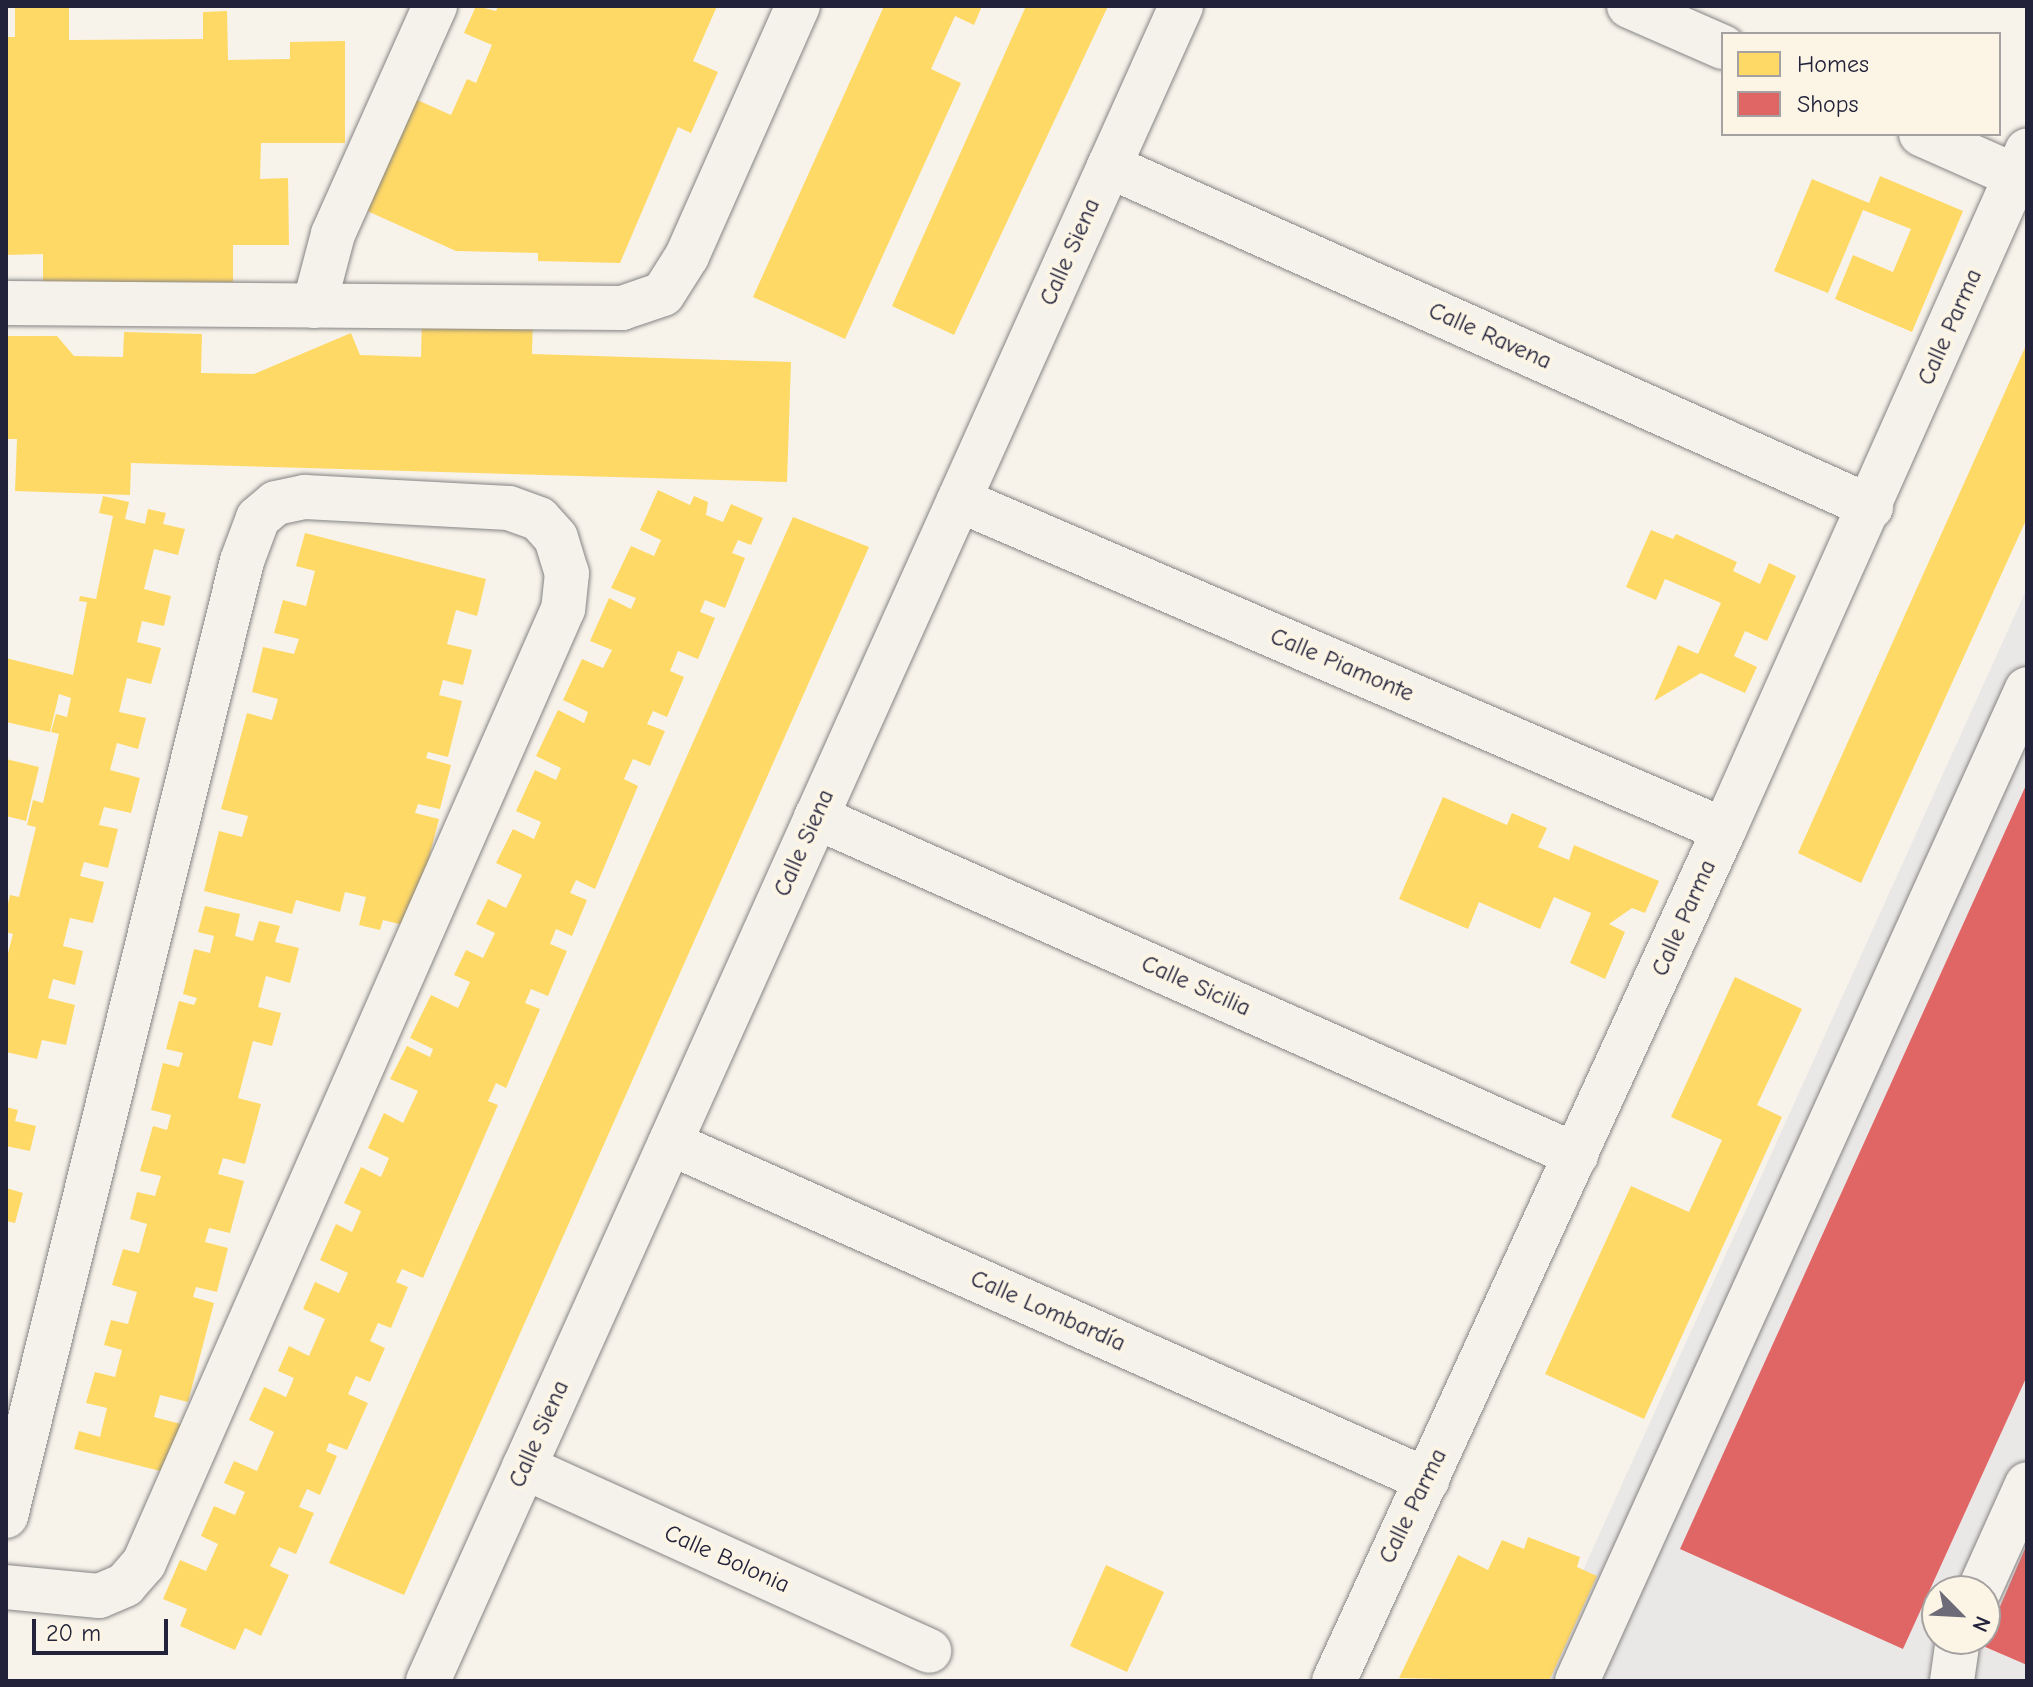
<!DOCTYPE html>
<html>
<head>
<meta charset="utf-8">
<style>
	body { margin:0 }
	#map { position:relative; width:2033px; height:1687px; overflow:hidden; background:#f7f3ea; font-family:"Comic Neue",sans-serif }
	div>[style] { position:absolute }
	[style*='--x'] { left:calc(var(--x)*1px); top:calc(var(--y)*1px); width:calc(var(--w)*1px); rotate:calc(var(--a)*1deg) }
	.built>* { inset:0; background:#eae8e6 }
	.homes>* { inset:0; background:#ffd966 }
	.shops>* { inset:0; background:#e06666 }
	.roads { filter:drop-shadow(0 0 2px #868485) drop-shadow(0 0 2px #868485) }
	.minor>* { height:44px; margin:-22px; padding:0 22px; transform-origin:22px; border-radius:22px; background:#f5f2ec }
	span { translate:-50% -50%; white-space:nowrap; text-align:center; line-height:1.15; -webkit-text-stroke:8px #fcf5e5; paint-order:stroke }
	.street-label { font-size:24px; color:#22223b }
	.frame { position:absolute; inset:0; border:8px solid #22223b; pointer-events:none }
	.legend { position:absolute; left:1721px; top:32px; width:280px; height:104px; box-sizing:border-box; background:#fcf5e5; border:2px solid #a5a1a1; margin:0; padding:10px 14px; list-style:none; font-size:24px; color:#22223b }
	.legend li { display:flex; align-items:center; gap:16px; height:40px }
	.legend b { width:40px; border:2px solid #a5a1a1 }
	.north { position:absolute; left:1921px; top:1575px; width:80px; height:80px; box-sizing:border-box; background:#fcf5e5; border:2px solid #a5a1a1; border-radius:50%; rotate:114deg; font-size:22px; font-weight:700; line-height:32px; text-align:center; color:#22223b }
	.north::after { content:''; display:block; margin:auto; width:28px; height:36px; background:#6d6b78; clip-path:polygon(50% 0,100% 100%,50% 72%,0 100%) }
	.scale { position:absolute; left:32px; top:1619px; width:136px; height:36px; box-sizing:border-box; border:4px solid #22223b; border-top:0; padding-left:10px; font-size:24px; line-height:28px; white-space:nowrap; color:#22223b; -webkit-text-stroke:6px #fcf5e5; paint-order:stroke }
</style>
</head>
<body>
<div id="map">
	<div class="built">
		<i style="clip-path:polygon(evenodd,2027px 588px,2027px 1681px,1533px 1681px,2027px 588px,1937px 1591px,1985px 1591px,1985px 1639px,1937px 1639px,1937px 1591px)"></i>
	</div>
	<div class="homes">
		<i style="clip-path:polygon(15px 6px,69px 6px,69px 40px,203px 39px,203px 12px,227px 11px,228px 60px,290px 59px,290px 42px,345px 41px,345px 143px,261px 143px,260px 179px,288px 178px,289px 245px,233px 245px,233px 282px,43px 283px,43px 254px,6px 255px,6px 37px,15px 37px)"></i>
		<i style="clip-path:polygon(476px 6px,496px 11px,498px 6px,717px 6px,693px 61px,718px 72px,691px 133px,678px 127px,620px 263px,538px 261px,538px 253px,456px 251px,365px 210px,415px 99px,451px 115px,467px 79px,476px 83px,492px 45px,464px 33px)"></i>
		<i style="clip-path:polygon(884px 6px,982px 6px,974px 25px,955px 16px,931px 69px,961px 83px,845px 339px,753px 297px)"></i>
		<i style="clip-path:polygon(1026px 6px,1108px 6px,954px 335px,892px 306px)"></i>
		<i style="clip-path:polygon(1880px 176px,1963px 211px,1912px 332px,1835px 299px,1853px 255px,1893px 272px,1911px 229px,1863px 210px,1828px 293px,1774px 271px,1812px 179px,1869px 203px)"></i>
		<i style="clip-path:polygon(422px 314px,533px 317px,532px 354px,791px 362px,787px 482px,131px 463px,130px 495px,15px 491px,17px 439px,6px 439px,6px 336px,57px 336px,74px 356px,123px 357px,124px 332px,202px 334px,201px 373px,254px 374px,351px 333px,360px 355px,421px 357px)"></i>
		<i style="clip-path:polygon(2027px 343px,2027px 518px,1861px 883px,1798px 853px)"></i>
		<i style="clip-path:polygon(658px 490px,690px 505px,694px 496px,708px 502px,706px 515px,723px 522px,731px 504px,763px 518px,751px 545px,738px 540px,732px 553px,745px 558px,725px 608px,705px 600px,700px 612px,715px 618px,698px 659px,678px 651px,670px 671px,684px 677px,667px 717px,653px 711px,647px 724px,665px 731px,650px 766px,633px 759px,624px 779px,638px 786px,595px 889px,576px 880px,570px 893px,587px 900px,572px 936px,556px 929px,550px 944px,567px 951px,548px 996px,531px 989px,525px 1003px,540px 1009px,506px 1088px,496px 1083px,488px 1101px,498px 1105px,423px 1278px,402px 1269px,396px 1282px,408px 1287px,391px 1328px,378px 1323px,370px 1341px,385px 1348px,370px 1382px,356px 1376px,348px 1394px,368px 1403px,347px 1450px,329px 1443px,326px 1451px,337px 1456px,320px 1495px,307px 1489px,299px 1507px,314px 1513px,296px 1554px,279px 1547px,270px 1566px,289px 1575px,261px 1636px,245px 1628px,235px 1650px,180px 1626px,187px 1609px,163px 1599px,180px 1560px,206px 1571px,218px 1544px,201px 1536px,214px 1506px,235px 1515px,245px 1492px,224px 1483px,234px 1461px,257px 1471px,274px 1432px,249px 1420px,264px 1387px,286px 1397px,294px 1378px,278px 1371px,289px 1346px,309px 1356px,325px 1319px,303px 1309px,315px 1282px,339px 1293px,348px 1273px,320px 1260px,336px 1224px,352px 1232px,361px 1211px,344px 1203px,361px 1167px,381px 1177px,389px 1158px,368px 1148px,384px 1113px,403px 1123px,418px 1091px,390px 1079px,407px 1046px,430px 1057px,433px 1049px,410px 1038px,431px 995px,458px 1008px,470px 982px,454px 975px,466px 950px,483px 958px,495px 933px,476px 924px,488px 899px,506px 908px,522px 875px,496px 863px,513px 829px,534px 839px,541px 822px,516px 811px,535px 770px,556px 780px,561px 768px,536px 756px,558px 710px,584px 723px,588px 712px,563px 700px,582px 659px,603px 668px,612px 650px,590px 641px,609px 598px,631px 609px,636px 598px,611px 588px,631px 546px,654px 556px,661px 540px,640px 530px)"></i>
		<i style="clip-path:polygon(103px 496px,129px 502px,125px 519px,145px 524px,148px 509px,166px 513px,163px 524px,185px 529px,178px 555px,154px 549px,144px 589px,171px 596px,164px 626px,142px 621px,137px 642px,161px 648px,151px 684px,127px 678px,119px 712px,146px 718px,138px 749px,117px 743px,110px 770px,140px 778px,131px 813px,104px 807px,99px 825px,118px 829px,108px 868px,84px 862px,80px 876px,104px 882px,93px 923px,70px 918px,63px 946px,83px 951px,75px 985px,53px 979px,48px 998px,75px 1005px,66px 1045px,42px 1040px,37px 1059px,6px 1052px,6px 961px,13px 934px,6px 932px,6px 912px,10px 895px,19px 897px,36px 827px,27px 825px,33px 800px,43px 803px,59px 734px,51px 732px,56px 714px,67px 717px,71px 698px,59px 694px,50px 732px,6px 722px,6px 658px,73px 675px,87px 602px,79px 601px,80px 596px,96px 599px,113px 516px,99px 513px)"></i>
		<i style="clip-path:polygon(793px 517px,869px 547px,404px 1595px,329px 1563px)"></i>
		<i style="clip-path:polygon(1651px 530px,1673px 539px,1676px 534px,1737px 562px,1733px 571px,1760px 584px,1769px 563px,1796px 576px,1767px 641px,1745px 631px,1734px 656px,1757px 667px,1745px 693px,1701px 673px,1654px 701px,1678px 645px,1698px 654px,1721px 603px,1665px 579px,1656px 600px,1626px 587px)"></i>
		<i style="clip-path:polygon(305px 533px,486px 579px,477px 616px,456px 610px,447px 644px,472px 650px,463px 685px,443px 680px,439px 695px,462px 701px,448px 757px,428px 752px,426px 758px,451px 765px,440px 809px,418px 804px,415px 813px,439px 819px,411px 927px,383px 920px,380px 930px,359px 925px,366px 897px,345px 892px,340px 912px,296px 900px,292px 914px,204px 891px,219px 831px,242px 837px,248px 816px,221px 809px,247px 713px,272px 720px,278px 699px,252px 692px,263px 647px,294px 654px,299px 639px,274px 633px,283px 600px,306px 606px,315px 571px,296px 566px)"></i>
		<i style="clip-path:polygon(6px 759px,39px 767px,26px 821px,6px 816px)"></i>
		<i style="clip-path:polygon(1443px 797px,1507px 825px,1512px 813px,1547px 828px,1538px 847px,1569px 860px,1574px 845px,1659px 881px,1645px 913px,1632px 908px,1609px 924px,1625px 932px,1605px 979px,1570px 963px,1591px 913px,1554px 897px,1540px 929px,1479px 902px,1468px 929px,1399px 899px)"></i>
		<i style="clip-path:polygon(205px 906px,240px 914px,235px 936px,253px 941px,259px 921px,280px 926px,275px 942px,299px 948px,290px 983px,266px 976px,258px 1007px,281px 1013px,272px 1046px,253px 1041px,238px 1098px,261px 1104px,245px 1164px,223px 1158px,218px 1174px,244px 1181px,230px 1233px,209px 1228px,205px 1242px,228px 1248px,217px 1292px,196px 1287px,193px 1297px,214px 1303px,188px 1402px,160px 1395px,154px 1417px,181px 1424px,168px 1473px,74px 1449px,79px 1431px,100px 1437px,107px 1408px,86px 1403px,95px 1372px,115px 1377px,122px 1350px,104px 1345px,111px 1320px,128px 1324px,137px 1292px,112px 1285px,123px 1249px,139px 1253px,147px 1224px,130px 1219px,137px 1192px,155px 1196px,161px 1176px,140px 1171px,153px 1126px,167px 1130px,171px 1115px,151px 1110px,163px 1063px,179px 1067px,183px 1053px,166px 1049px,179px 1001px,194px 1005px,197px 998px,183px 994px,194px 949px,210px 953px,214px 936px,198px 932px)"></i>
		<i style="clip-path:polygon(1735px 977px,1802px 1009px,1757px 1105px,1782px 1117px,1644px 1419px,1545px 1374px,1631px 1186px,1689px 1212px,1722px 1140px,1671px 1117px)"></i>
		<i style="clip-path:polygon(6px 1107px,18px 1110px,15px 1121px,36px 1126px,30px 1151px,6px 1146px)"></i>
		<i style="clip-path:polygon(6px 1188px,23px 1193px,15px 1223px,6px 1221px)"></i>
		<i style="clip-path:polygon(1528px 1537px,1580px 1557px,1577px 1567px,1597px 1576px,1549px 1681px,1399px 1678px,1458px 1555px,1488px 1570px,1502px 1540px,1524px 1549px)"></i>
		<i style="clip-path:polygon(1106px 1565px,1164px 1592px,1127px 1672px,1070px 1646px)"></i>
	</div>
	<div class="shops">
		<i style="clip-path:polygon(2027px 783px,2027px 1376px,1903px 1649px,1680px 1549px)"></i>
		<i style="clip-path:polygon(2027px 1544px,2027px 1665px,1983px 1646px)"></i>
	</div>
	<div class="roads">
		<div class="minor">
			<i style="--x:1629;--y:6;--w:103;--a:23.6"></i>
			<i style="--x:1921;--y:134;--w:104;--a:23.9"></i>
			<i style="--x:1109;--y:166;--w:835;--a:24.11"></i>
			<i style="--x:6;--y:303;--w:616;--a:0.47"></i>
			<i style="--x:622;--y:308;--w:43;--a:-18.9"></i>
			<i style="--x:663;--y:294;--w:45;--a:-57.7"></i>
			<i style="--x:687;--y:256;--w:274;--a:-66.1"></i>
			<i style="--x:314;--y:306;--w:74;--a:-75.2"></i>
			<i style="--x:333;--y:234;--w:250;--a:-65.9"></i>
			<i style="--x:959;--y:500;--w:833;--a:23.33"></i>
			<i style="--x:816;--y:817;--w:832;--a:23.98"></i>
			<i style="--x:670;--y:1143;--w:829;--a:24"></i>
			<i style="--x:524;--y:1467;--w:445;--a:24.4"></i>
			<i style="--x:6;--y:1516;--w:984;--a:-76.12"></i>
			<i style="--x:242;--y:561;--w:46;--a:-69.6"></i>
			<i style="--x:258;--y:518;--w:23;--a:-40"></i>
			<i style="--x:276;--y:503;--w:30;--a:-12"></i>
			<i style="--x:305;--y:497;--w:204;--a:3.1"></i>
			<i style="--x:509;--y:508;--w:32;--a:20"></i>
			<i style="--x:539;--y:519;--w:25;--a:48"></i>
			<i style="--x:556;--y:538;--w:37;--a:73"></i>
			<i style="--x:567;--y:573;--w:36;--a:96"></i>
			<i style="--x:563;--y:609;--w:1042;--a:113.71"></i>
			<i style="--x:144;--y:1563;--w:29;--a:131"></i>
			<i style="--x:125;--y:1585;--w:28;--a:157"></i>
			<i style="--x:99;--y:1596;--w:93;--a:-174.5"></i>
			<i style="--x:1979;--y:1591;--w:117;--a:-65.8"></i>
			<i style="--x:428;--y:1681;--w:1836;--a:-65.79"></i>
			<i style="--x:1334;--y:1681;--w:936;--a:-65.38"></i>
			<i style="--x:1724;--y:830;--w:744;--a:-65.95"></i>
			<i style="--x:1577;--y:1681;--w:1089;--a:-65.6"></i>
			<i style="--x:1952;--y:1681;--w:42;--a:-81.9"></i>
		</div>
	</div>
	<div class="street-label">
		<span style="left:1070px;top:252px;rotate:-66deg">Calle Siena</span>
		<span style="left:1950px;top:327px;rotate:-66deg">Calle Parma</span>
		<span style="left:1490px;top:336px;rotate:24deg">Calle Ravena</span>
		<span style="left:1342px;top:665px;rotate:23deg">Calle Piamonte</span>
		<span style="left:804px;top:843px;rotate:-66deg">Calle Siena</span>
		<span style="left:1684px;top:918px;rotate:-66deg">Calle Parma</span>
		<span style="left:1196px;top:986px;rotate:24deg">Calle Sicilia</span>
		<span style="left:1048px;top:1311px;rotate:24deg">Calle Lombardía</span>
		<span style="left:539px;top:1434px;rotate:-66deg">Calle Siena</span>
		<span style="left:1413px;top:1506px;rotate:-64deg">Calle Parma</span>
		<span style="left:727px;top:1559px;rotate:24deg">Calle Bolonia</span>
	</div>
	<div class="frame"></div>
	<ul class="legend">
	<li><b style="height:22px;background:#ffd966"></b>Homes</li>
	<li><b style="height:22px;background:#e06666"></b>Shops</li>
	</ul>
	<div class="north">N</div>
	<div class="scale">20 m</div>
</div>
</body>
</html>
